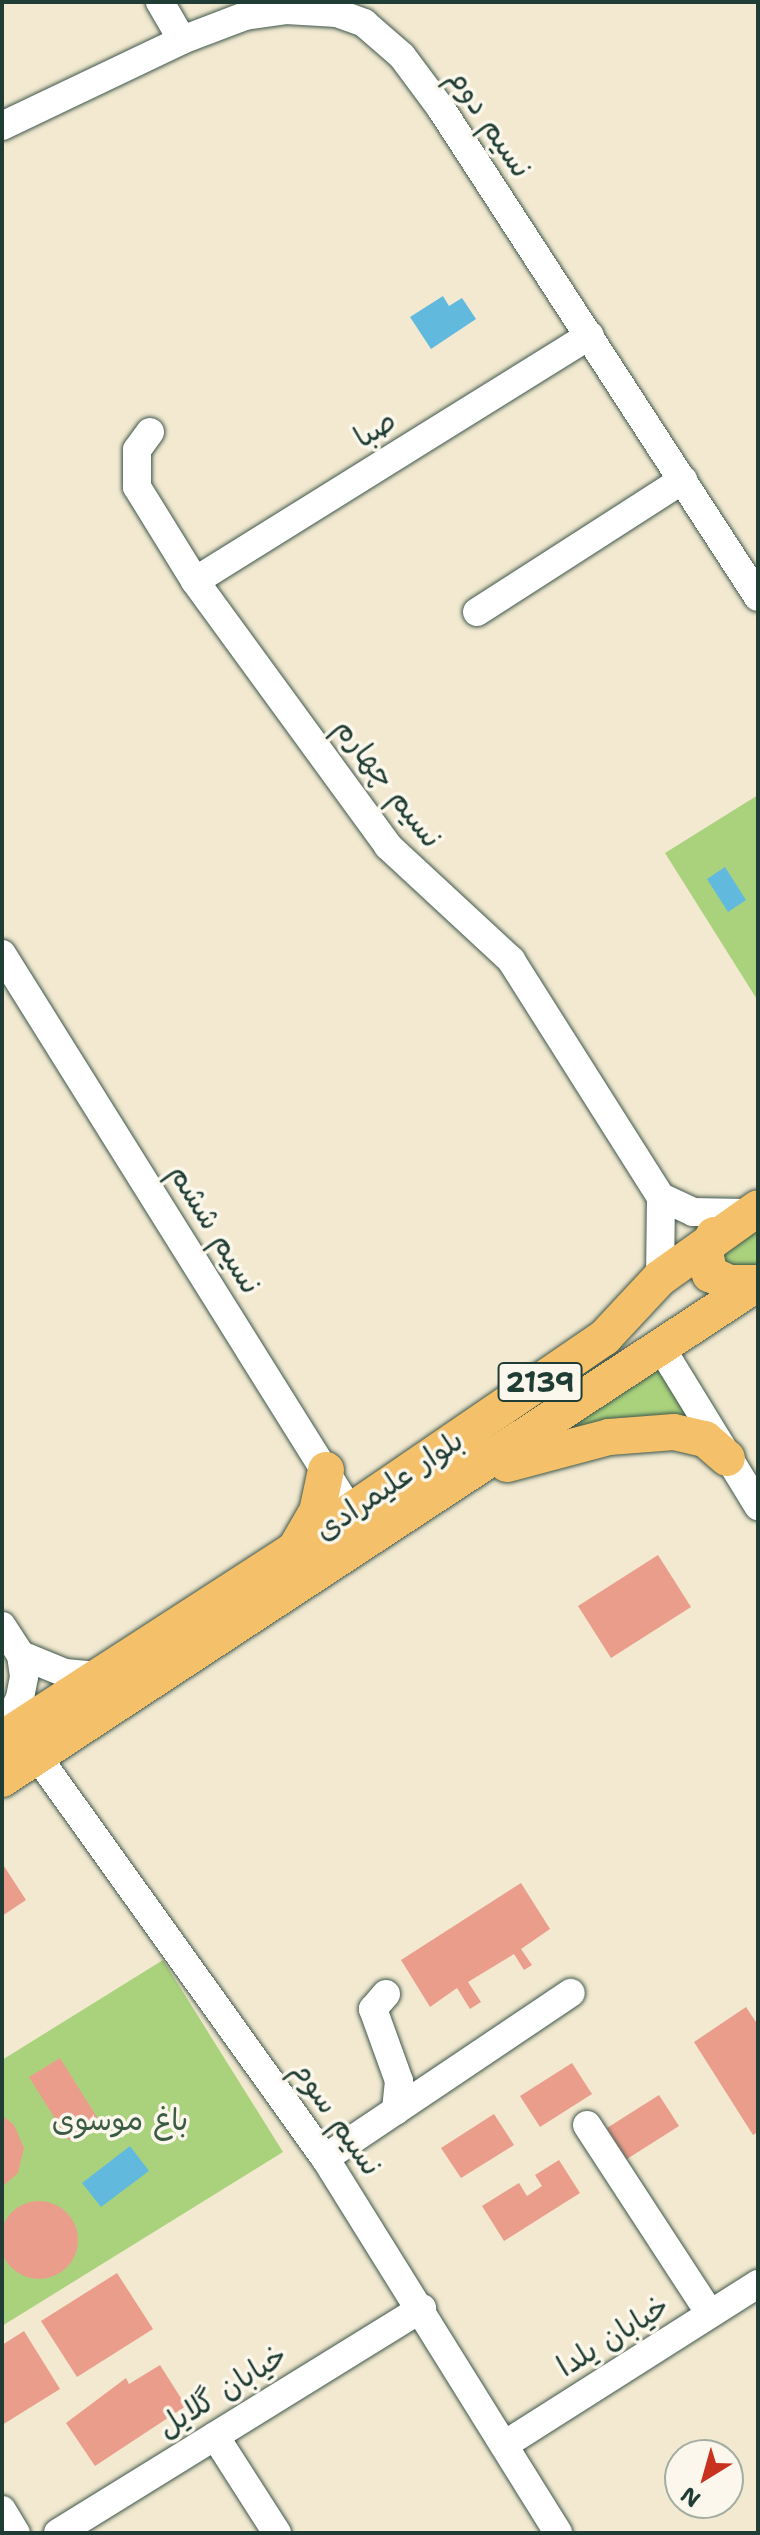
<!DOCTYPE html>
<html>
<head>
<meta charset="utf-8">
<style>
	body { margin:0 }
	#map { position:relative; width:760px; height:2535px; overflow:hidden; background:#f2e9d0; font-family:"Shantell Sans","Playpen Sans Arabic",sans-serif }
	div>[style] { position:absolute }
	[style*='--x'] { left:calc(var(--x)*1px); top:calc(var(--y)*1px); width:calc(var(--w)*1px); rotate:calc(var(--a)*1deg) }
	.green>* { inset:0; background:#aad27d }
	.water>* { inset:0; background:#61bade }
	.building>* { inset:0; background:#eb9d8c }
	.round { border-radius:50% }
	.roads { filter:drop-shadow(0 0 2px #3f574b) drop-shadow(0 0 2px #3f574b) }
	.minor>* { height:28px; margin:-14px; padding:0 14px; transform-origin:14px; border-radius:14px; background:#fff }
	.major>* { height:36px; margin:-18px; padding:0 18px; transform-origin:18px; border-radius:18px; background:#f4c16a }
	span { translate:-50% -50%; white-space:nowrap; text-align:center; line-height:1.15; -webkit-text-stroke:7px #fbf7ec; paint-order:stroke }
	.shield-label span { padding:2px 6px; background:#fbf7ec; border:2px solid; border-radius:6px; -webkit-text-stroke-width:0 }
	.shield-label { font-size:28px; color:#1f3d34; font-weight:700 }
	.street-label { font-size:30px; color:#1f3d34 }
	.park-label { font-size:30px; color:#3b5b43 }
	.frame { position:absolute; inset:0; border:4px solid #1f3d34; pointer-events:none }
	.north { position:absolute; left:664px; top:2439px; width:80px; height:80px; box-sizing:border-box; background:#fbf7ec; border:2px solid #a3ada2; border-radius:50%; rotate:217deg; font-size:22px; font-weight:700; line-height:32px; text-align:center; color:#1f3d34 }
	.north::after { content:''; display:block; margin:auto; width:28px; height:36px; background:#c8321e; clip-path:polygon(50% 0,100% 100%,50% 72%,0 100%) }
</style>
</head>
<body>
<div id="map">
	<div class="green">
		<i style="clip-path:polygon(758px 795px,758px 1001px,665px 853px)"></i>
		<i style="clip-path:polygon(758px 1219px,758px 1265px,742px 1275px,726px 1276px,716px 1238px)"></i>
		<i style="clip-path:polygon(655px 1366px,691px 1420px,535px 1445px)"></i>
		<i style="clip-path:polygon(163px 1960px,283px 2152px,2px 2326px,2px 2060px)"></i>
	</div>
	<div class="water">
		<i style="clip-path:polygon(443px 296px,449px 306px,462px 298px,476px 319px,431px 349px,410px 317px)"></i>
		<i style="clip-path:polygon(725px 867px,746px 900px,728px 912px,707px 879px)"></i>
		<i style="clip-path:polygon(130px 2146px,149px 2171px,101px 2207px,82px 2183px)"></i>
	</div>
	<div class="building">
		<i style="clip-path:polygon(658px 1555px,691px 1607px,611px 1658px,578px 1606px)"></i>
		<i style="clip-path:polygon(2px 1863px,26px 1900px,2px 1916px)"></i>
		<i style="clip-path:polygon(521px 1883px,550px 1929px,521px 1949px,532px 1965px,524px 1970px,514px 1954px,468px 1982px,481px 2002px,470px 2009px,457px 1988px,430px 2007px,401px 1960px)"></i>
		<i style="clip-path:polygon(746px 2007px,758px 2025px,758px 2132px,753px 2135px,694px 2042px)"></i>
		<i style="clip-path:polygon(60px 2058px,100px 2122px,69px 2141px,29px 2077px)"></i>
		<i style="clip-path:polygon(572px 2063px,592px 2094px,540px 2127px,520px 2096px)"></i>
		<i style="clip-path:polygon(659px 2095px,679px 2126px,627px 2159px,607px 2128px)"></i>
		<i style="clip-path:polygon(494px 2114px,514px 2145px,461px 2178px,441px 2148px)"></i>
		<i style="clip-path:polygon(2px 2115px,14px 2125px,24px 2148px,18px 2173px,2px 2187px)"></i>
		<i style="clip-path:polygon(559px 2160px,580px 2193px,504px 2241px,482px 2206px,519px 2183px,527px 2196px,542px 2186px,535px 2175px)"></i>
		<i class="round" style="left:0;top:2201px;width:78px;height:78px"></i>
		<i style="clip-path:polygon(117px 2273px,153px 2329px,77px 2377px,41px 2321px)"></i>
		<i style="clip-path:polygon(24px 2331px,60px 2389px,2px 2425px,2px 2345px)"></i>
		<i style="clip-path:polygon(160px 2365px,186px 2406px,95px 2466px,66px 2423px,126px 2378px,129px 2384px)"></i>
	</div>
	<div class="roads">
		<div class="minor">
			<i style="--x:160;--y:2;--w:44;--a:59.9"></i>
			<i style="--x:2;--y:126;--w:199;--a:-25.5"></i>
			<i style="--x:182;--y:40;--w:67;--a:-20.9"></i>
			<i style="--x:245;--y:16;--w:41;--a:-8.3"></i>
			<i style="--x:286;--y:10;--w:51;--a:3.4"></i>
			<i style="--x:337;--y:13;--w:29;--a:20"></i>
			<i style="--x:364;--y:23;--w:50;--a:41"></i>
			<i style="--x:402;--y:56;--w:64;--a:53.3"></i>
			<i style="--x:440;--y:107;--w:584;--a:57.02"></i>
			<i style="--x:150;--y:432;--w:22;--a:126"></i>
			<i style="--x:137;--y:450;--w:37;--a:90"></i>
			<i style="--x:137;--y:487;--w:110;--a:58.3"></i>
			<i style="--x:195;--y:581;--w:328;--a:53.9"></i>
			<i style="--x:388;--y:846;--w:168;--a:42.8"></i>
			<i style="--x:511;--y:960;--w:280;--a:57.7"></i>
			<i style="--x:661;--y:1197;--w:81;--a:90.7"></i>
			<i style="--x:195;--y:581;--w:465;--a:-31.9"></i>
			<i style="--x:477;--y:612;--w:245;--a:-32.7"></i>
			<i style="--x:2;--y:954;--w:676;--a:58"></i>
			<i style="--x:661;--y:1197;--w:35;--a:25"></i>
			<i style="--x:693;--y:1212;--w:52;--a:1.1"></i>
			<i style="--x:660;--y:1346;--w:188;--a:58.5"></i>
			<i style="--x:2;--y:1626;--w:35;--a:57"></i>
			<i style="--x:21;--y:1655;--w:22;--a:82"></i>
			<i style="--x:24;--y:1677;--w:21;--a:101"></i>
			<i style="--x:20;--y:1698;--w:39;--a:117"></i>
			<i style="--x:21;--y:1655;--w:48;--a:22.2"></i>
			<i style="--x:65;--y:1673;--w:33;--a:5"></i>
			<i style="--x:37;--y:1756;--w:495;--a:54.4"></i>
			<i style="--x:325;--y:2158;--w:441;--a:58.1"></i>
			<i style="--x:386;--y:1994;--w:20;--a:131"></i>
			<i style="--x:373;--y:2009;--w:77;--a:70.1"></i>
			<i style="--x:399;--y:2081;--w:30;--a:96"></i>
			<i style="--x:587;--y:2125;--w:225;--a:56.9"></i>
			<i style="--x:325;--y:2158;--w:296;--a:-33.9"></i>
			<i style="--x:215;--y:2436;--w:115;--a:57.4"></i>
			<i style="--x:504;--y:2445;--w:301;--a:-32.4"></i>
			<i style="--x:2;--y:2510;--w:27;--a:59"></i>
			<i style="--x:58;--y:2533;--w:428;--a:-31.7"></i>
		</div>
		<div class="major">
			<i style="--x:714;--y:1235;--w:20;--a:117"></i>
			<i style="--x:705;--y:1253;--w:22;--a:77"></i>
			<i style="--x:710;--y:1274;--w:21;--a:25"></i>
			<i style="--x:729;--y:1283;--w:28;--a:0"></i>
			<i style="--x:507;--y:1464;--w:106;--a:-14.8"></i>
			<i style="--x:609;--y:1437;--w:65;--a:-4.4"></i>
			<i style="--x:674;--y:1432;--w:32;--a:13"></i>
			<i style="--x:705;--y:1439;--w:29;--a:41"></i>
			<i style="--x:297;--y:1546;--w:39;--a:-60"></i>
			<i style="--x:317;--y:1512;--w:43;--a:-77.9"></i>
			<i style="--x:2;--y:1739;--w:348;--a:-32.9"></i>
			<i style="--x:294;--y:1550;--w:376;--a:-34.4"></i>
			<i style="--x:604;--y:1338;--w:82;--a:-47"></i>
			<i style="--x:660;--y:1278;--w:120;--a:-35.5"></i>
			<i style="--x:2;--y:1779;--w:904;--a:-33.27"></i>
		</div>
	</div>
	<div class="shield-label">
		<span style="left:540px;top:1382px">2139</span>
	</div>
	<div class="street-label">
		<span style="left:490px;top:123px;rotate:56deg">نسیم دوم</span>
		<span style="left:375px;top:429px;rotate:-32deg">صبا</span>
		<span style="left:388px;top:783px;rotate:52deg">نسیم چهارم</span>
		<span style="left:215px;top:1229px;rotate:58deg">نسیم ششم</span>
		<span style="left:389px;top:1485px;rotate:-34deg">بلوار علیمرادی</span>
		<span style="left:337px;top:2118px;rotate:55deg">نسیم سوم</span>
		<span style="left:613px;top:2336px;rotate:-32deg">خیابان یلدا</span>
		<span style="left:222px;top:2391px;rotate:-32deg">خیابان گلایل</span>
	</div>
	<div class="park-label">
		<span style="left:120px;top:2120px">باغ موسوی</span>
	</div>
	<div class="frame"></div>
	<div class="north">N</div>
</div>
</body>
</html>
